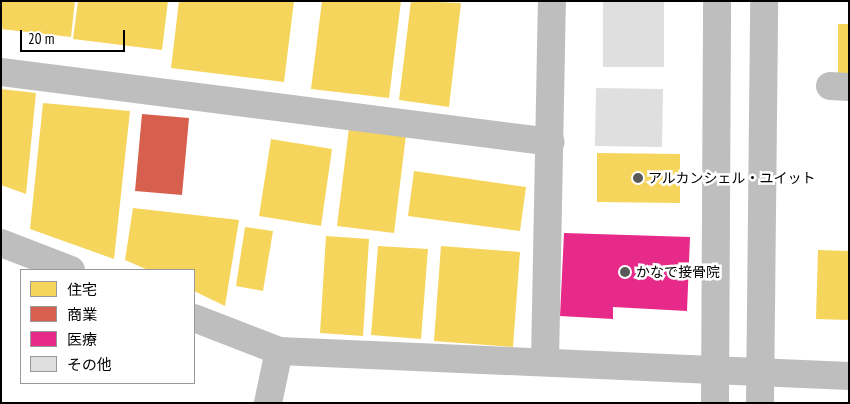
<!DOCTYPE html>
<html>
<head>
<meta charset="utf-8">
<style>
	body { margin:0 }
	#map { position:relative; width:850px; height:404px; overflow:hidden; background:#fff; font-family:"PT Sans Narrow","Noto Sans JP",sans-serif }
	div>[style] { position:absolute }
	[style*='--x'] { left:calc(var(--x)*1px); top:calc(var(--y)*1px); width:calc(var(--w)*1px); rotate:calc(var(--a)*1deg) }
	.homes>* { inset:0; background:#f6d55c }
	.shops>* { inset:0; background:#d6604d }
	.health>* { inset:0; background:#e7298a }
	.building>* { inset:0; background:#dfdfdf }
	.minor>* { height:28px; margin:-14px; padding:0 14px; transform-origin:14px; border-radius:14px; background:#bebebe }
	.dots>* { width:14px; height:14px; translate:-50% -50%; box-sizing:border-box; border:2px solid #fff; border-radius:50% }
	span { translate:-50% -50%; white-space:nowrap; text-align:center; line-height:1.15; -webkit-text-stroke:5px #fff; paint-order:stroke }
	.poi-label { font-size:14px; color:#000 }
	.left { translate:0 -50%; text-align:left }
	.frame { position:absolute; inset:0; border:2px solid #000; pointer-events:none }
	.legend { position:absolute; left:20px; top:269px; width:175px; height:115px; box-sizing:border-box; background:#fff; border:1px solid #999; margin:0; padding:6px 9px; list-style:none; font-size:15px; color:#000 }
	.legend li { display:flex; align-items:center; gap:10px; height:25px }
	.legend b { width:25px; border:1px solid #999 }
	.scale { position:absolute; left:20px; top:30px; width:105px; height:22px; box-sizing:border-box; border:2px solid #000; border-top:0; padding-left:6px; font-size:15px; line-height:18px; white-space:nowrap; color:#000; -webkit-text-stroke:4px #fff; paint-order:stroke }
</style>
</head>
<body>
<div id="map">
	<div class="homes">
		<i style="clip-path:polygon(1px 1px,75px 1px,71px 37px,1px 29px)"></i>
		<i style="clip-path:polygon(78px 1px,168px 1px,162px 50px,73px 39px)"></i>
		<i style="clip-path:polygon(179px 1px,294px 1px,284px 82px,171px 68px)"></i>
		<i style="clip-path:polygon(322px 1px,401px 1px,389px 98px,311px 89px)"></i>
		<i style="clip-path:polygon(411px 1px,461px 3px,449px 107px,399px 100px)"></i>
		<i style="clip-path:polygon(838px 24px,849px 24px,849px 74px,838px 74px)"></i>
		<i style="clip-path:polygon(1px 89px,36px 93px,26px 194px,1px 185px)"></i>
		<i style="clip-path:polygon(43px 103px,130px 111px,114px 259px,30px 229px)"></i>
		<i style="clip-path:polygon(349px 128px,406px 135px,394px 233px,337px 226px)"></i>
		<i style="clip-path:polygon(271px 139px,332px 149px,321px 226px,259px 216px)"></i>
		<i style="clip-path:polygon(597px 153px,680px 154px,680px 203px,597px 202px)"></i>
		<i style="clip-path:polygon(414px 171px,526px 187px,520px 231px,408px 216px)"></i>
		<i style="clip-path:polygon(133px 208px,239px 220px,225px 306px,194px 291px,194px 270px,148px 270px,125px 260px)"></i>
		<i style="clip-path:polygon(245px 227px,273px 231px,263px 291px,236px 286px)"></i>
		<i style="clip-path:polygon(326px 236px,369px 239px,363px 336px,320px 333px)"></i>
		<i style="clip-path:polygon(378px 246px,428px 249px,421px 339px,371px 335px)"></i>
		<i style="clip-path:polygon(441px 246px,520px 252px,513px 347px,434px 341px)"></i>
		<i style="clip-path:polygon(818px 250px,849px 251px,849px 320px,816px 319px)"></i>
	</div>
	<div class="shops">
		<i style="clip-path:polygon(142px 114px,189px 118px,182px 195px,135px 191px)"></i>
	</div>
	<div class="health">
		<i style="clip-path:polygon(564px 233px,690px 237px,687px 311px,613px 307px,613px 319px,560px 316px)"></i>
	</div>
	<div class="building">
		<i style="clip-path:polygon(603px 2px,664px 2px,664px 67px,603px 67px)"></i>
		<i style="clip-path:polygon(596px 88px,663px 89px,662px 147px,595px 146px)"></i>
	</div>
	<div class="minor">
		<i style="--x:1;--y:72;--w:554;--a:7.25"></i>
		<i style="--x:830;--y:86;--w:19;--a:3"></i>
		<i style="--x:1;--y:243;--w:75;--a:21.1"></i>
		<i style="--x:194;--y:318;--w:91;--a:21.2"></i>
		<i style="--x:279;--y:351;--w:571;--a:2.51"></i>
		<i style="--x:545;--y:361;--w:360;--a:-88.9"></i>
		<i style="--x:268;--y:403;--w:53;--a:-78.1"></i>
		<i style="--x:715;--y:403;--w:402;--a:-89.7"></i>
		<i style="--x:760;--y:403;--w:402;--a:-89.4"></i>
	</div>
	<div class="dots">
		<i style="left:638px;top:178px;background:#595959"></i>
		<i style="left:625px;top:272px;background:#595959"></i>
	</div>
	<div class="poi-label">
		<span class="left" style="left:648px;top:178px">アルカンシェル・ユイット</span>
		<span class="left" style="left:636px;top:272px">かなで接骨院</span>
	</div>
	<div class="frame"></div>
	<ul class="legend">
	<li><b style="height:14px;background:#f6d55c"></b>住宅</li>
	<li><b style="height:14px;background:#d6604d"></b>商業</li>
	<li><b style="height:14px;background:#e7298a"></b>医療</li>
	<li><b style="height:14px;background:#dfdfdf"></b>その他</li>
	</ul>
	<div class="scale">20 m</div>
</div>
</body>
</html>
